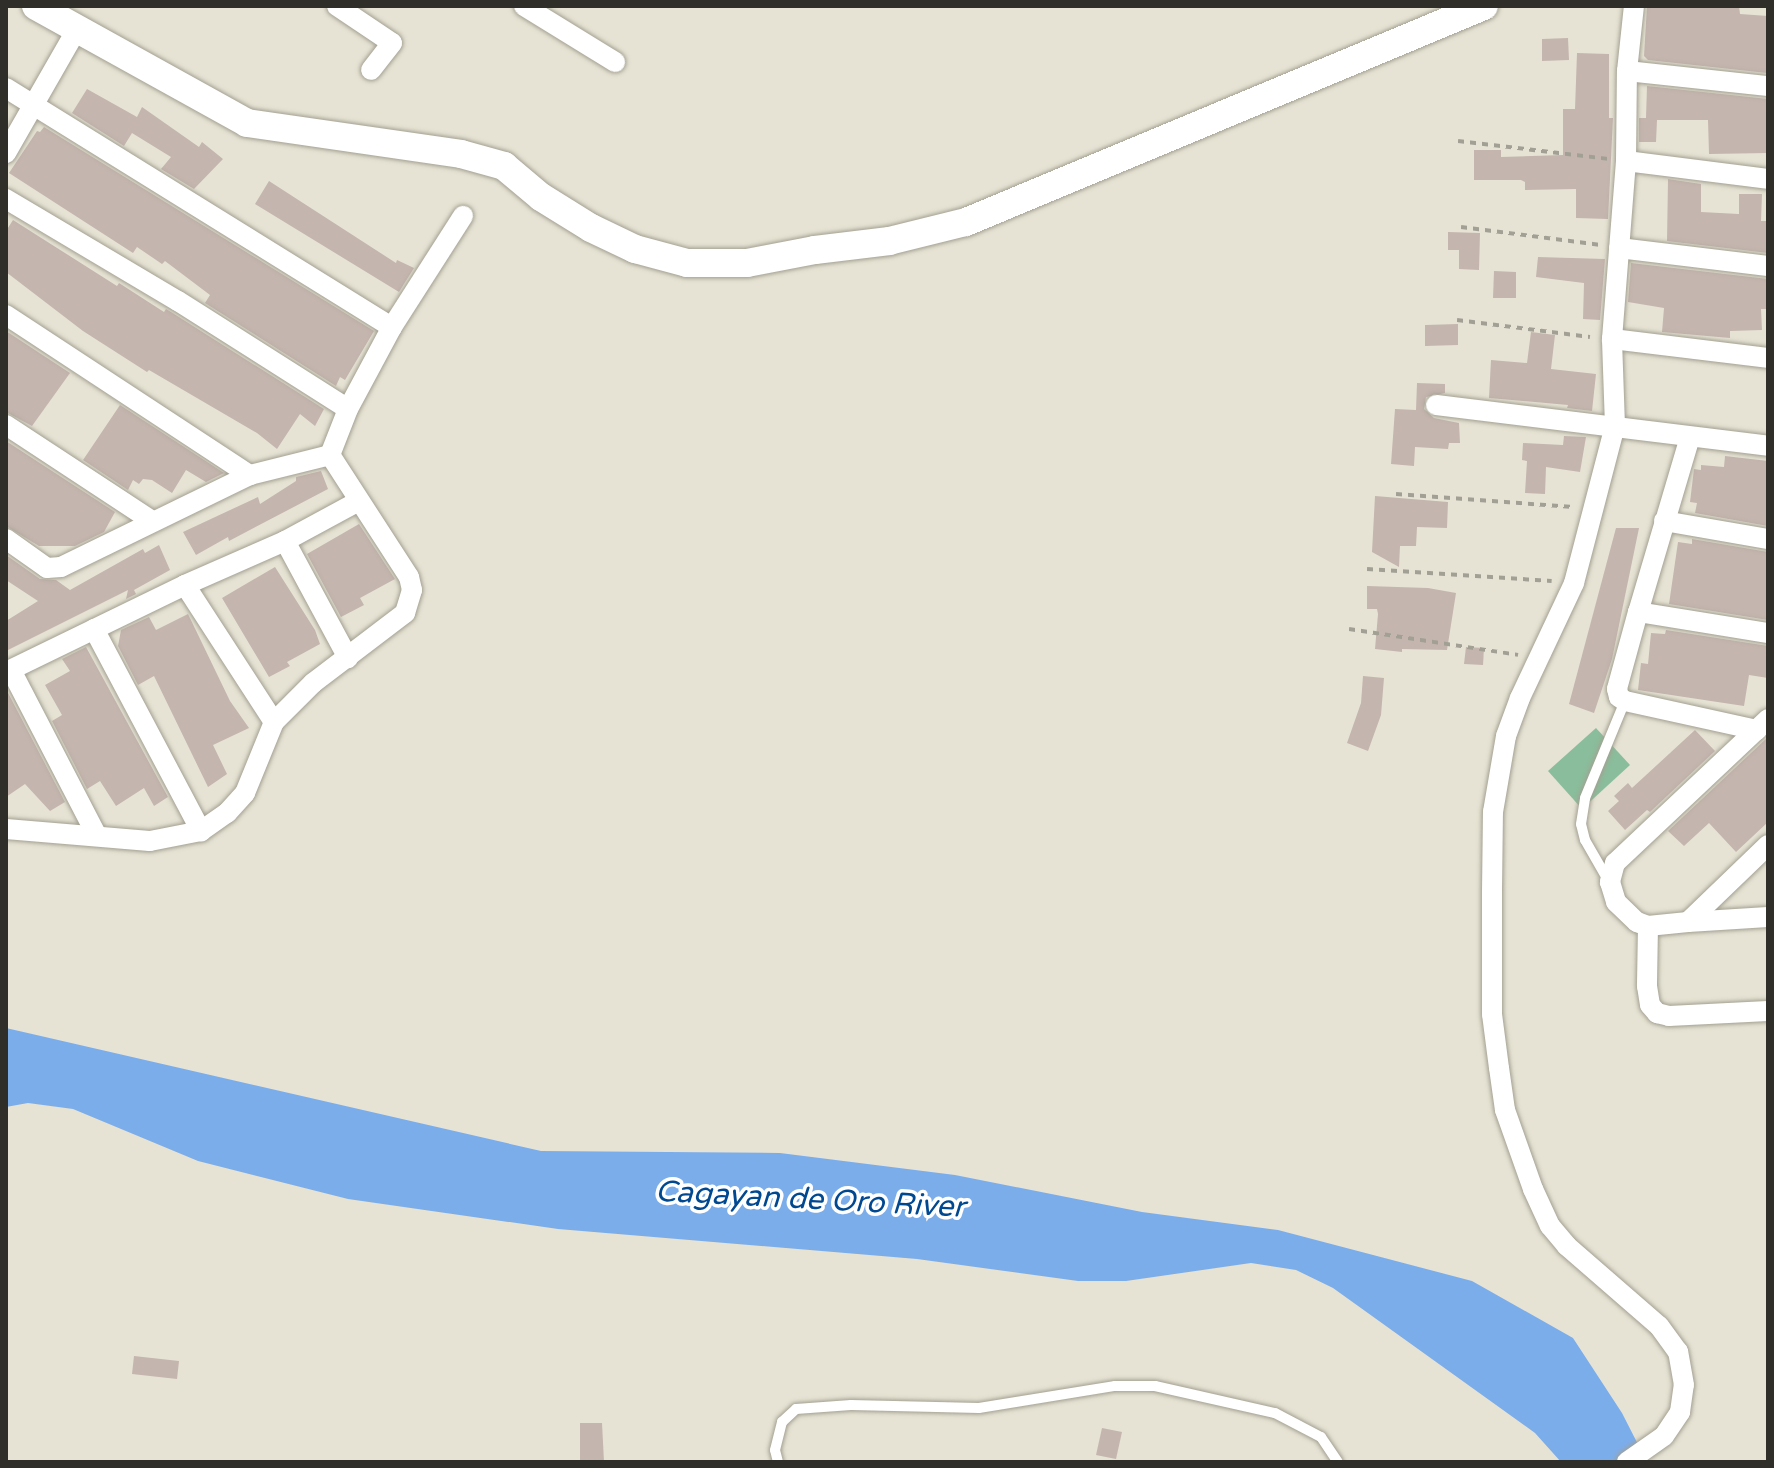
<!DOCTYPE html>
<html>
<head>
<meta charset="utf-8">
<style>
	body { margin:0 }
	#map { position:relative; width:1774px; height:1468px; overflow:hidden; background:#e6e3d4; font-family:"Varela Round",sans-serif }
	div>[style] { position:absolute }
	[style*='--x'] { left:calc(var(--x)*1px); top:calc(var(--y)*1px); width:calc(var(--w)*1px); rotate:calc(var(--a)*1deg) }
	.green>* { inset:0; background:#8abd9b }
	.water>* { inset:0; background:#7cadeb }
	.building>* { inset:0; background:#c4b5ae }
	.path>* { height:4px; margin-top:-2px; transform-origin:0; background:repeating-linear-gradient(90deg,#a2a095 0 6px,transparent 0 12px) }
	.roads { filter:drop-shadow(0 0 2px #a3a092) drop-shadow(0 0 2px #a3a092) }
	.lane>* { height:10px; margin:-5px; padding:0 5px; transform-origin:5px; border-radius:5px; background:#fff }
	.street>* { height:20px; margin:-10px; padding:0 10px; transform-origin:10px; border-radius:10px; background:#fff }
	.secondary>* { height:28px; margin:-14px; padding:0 14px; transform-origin:14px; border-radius:14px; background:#fff }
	span { translate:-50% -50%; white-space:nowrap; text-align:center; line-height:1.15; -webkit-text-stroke:7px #fff; paint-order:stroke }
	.water-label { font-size:30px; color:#004890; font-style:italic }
	.frame { position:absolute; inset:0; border:8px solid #2f2e28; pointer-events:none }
</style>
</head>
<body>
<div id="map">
	<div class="green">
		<i style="clip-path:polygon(1596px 728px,1630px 765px,1582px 809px,1548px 771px)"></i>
	</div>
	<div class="water">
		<i style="clip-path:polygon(6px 1028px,541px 1151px,780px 1153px,955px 1175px,1142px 1212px,1278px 1230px,1472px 1281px,1573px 1338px,1622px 1413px,1647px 1462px,1561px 1462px,1535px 1433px,1333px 1288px,1296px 1270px,1251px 1263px,1126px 1281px,1078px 1281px,917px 1259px,558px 1229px,348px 1199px,198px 1161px,73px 1109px,28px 1103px,6px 1107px)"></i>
	</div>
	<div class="building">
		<i style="clip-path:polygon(1647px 6px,1739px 6px,1740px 14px,1768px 16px,1767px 73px,1648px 60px,1644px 56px)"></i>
		<i style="clip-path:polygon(1568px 38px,1569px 60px,1542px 61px,1542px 39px)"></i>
		<i style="clip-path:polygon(1577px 53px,1609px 54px,1609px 118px,1613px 118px,1608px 219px,1576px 218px,1576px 189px,1525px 190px,1525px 182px,1521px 180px,1474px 180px,1474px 150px,1501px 150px,1501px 157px,1563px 155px,1563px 109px,1575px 109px)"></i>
		<i style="clip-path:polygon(1647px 86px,1768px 99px,1768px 153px,1709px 154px,1708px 120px,1657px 120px,1656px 142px,1639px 142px,1639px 118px,1646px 118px)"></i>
		<i style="clip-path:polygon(87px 89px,137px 117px,142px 107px,199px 147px,202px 142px,223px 159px,194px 189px,161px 169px,171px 157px,132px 133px,124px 146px,72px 113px)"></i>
		<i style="clip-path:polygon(44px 127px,374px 331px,345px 380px,340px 377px,336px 386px,205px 303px,210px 295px,165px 261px,162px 264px,137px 247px,133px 253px,9px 173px,37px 131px,40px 132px)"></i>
		<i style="clip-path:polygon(1668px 179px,1701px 184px,1701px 212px,1739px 214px,1739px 194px,1762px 194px,1761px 221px,1768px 221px,1768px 253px,1667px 241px)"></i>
		<i style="clip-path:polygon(269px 181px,396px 263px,397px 260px,414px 268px,399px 292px,255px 204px)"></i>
		<i style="clip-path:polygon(13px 220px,117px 286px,119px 283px,164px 312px,166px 309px,171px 312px,324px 409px,315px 426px,300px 414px,277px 449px,257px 433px,149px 370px,147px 372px,83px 331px,6px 272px,6px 231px)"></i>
		<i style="clip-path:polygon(1448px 232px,1480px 233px,1479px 270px,1459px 269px,1459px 250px,1448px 250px)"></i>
		<i style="clip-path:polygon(1538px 257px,1605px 259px,1600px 320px,1583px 319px,1584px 283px,1536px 277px)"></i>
		<i style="clip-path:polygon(1631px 263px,1768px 279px,1768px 309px,1761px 309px,1762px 330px,1730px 331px,1730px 338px,1662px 332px,1664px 308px,1628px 302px)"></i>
		<i style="clip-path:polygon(1494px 271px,1516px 272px,1516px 298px,1493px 298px)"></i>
		<i style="clip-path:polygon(1458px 324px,1458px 345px,1425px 346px,1425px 325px)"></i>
		<i style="clip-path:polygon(6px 331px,70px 373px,32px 426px,6px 412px)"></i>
		<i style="clip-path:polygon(1531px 332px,1555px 335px,1551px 369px,1596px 374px,1592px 411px,1567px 408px,1568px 405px,1489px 398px,1491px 360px,1527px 363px)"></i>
		<i style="clip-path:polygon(1417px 383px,1445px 384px,1445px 393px,1426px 397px,1424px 409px,1434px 418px,1459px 423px,1460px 443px,1449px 443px,1448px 449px,1415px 447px,1414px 466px,1391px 464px,1395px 409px,1416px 410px)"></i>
		<i style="clip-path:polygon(120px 405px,224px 473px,206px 482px,186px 470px,172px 493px,152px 480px,143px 479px,139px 484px,133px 480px,128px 490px,83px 460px)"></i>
		<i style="clip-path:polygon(1564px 436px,1586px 437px,1580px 472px,1546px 467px,1545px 494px,1525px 493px,1527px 461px,1522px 460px,1523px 443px,1563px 445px)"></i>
		<i style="clip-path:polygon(6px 441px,115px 512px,104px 532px,75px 546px,39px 546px,6px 526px)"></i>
		<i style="clip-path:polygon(1725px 456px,1768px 461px,1768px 526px,1695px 513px,1697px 503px,1690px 502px,1694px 469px,1701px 470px,1701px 465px,1724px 467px)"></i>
		<i style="clip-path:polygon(321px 471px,328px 489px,229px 541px,228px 537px,196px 555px,183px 532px,258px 497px,260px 504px,296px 481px,296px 477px)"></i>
		<i style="clip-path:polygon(1375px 496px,1448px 502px,1447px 528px,1417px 527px,1416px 546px,1400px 546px,1399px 567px,1372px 552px)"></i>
		<i style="clip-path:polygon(359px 524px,395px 579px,360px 598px,364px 605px,341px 617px,307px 554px)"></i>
		<i style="clip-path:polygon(1616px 528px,1639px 528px,1612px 659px,1594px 713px,1569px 704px)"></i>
		<i style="clip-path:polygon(1692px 539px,1768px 552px,1768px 620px,1669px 604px,1678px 542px,1692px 544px)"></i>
		<i style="clip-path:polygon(159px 545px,170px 570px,134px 590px,136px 594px,126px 599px,128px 590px,6px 651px,6px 621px,38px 601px,6px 580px,6px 555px,40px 579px,56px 580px,70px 590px,143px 549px,145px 553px)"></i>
		<i style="clip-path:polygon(275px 567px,315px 630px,320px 644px,287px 662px,290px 666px,269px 677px,222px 598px)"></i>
		<i style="clip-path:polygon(1367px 586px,1428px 588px,1456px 593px,1447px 650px,1402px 649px,1402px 652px,1375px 649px,1378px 614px,1377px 609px,1367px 609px)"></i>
		<i style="clip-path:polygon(188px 614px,230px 701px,249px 728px,213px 745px,227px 774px,208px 787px,154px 676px,138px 685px,118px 646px,121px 630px,149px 617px,156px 630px)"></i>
		<i style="clip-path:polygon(1666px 630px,1768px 646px,1768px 678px,1749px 675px,1744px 706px,1638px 690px,1641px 663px,1648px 664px,1651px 633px,1665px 634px)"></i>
		<i style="clip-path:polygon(86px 647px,168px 797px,154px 806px,144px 788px,116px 806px,100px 781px,87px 789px,52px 721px,62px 715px,45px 685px,70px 671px,62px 659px)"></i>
		<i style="clip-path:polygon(1466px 647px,1484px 648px,1483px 665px,1464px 664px)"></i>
		<i style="clip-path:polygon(1363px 676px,1384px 678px,1381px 715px,1368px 751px,1347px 743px,1361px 703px)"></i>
		<i style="clip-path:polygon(6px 689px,65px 802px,50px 811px,25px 784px,6px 797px)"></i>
		<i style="clip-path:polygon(1695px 730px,1715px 751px,1650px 812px,1647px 810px,1625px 830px,1608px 811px,1619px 801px,1614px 796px,1628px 783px,1632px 788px)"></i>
		<i style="clip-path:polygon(1768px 737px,1768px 822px,1736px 852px,1709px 823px,1684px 846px,1668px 831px)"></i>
		<i style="clip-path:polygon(134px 1356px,179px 1361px,177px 1379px,132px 1374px)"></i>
		<i style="clip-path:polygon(580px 1423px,602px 1423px,604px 1462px,580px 1462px)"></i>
		<i style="clip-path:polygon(1102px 1428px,1122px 1432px,1116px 1459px,1096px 1455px)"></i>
	</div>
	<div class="path">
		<i style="--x:1458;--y:141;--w:151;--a:6.8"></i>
		<i style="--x:1461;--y:227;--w:141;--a:7.3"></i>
		<i style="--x:1457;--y:320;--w:134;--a:7.3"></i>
		<i style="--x:1396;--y:494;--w:178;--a:4.2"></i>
		<i style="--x:1367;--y:569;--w:185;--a:3.7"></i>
		<i style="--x:1349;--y:629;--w:171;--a:8.7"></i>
	</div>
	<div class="roads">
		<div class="lane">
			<i style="--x:1608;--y:880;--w:46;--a:-119.9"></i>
			<i style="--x:1585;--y:840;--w:16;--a:-104"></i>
			<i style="--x:1581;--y:824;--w:26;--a:-81"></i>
			<i style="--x:1585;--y:798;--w:105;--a:-67.6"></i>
			<i style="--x:778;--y:1462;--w:12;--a:-104"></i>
			<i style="--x:775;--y:1450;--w:29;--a:-76"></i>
			<i style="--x:782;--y:1422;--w:19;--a:-43"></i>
			<i style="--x:796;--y:1409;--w:55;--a:-4.2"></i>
			<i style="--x:851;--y:1405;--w:128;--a:1.3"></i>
			<i style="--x:979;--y:1408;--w:138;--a:-9.2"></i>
			<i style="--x:1115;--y:1386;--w:40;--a:0"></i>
			<i style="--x:1155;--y:1386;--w:123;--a:12.7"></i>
			<i style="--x:1275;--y:1413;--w:52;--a:27.6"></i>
			<i style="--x:1321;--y:1437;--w:30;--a:56"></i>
		</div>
		<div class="street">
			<i style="--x:337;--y:6;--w:66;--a:33.9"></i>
			<i style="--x:392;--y:43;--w:34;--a:128"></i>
			<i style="--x:524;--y:6;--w:107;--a:31.6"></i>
			<i style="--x:1627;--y:71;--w:142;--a:6.1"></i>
			<i style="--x:6;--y:88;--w:454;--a:31.8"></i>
			<i style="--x:6;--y:153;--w:141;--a:-60.2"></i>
			<i style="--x:1626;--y:161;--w:143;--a:7.2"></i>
			<i style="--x:6;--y:199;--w:200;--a:30.7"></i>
			<i style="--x:178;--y:301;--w:201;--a:32.4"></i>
			<i style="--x:1619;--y:248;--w:150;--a:6.9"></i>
			<i style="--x:6;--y:315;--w:292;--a:33.3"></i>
			<i style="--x:1612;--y:339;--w:157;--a:6.9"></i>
			<i style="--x:1436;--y:405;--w:335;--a:7"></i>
			<i style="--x:6;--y:425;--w:175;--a:33.3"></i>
			<i style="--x:1690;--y:437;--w:183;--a:106.5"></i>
			<i style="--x:1638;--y:612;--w:80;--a:105.3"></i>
			<i style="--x:1617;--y:689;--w:8;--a:76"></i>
			<i style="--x:1619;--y:697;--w:7;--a:34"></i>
			<i style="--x:1625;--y:701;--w:135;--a:12.4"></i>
			<i style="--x:330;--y:455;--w:49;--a:-68.6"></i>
			<i style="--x:348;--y:409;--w:93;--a:-61.8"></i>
			<i style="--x:392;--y:327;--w:132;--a:-57.4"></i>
			<i style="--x:1664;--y:521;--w:106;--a:9.8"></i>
			<i style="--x:6;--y:539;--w:50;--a:35.3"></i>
			<i style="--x:47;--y:568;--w:14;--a:-4"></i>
			<i style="--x:61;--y:567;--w:210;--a:-26"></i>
			<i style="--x:250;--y:475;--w:82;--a:-14"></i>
			<i style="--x:285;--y:541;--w:133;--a:61.7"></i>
			<i style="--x:185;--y:585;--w:163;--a:57"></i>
			<i style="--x:1638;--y:612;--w:132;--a:9.2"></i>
			<i style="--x:94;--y:629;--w:229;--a:62.1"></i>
			<i style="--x:11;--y:670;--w:185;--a:62.6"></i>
			<i style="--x:6;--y:672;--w:199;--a:-25.9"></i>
			<i style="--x:185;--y:585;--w:109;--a:-23.7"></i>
			<i style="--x:285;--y:541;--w:84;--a:-28.4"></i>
			<i style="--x:1768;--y:719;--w:210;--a:136.7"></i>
			<i style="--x:1615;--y:863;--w:20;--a:105"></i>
			<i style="--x:1610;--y:882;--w:21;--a:73"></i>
			<i style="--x:1616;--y:902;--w:29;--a:44"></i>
			<i style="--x:1637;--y:922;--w:12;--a:20"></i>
			<i style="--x:1648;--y:926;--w:40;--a:-5.7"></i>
			<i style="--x:1688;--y:922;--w:111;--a:-43.9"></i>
			<i style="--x:6;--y:829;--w:144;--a:4.8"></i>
			<i style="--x:150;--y:841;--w:52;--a:-11.1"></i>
			<i style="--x:201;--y:831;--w:32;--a:-35"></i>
			<i style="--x:227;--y:813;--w:27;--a:-48"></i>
			<i style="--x:245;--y:793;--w:77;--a:-67.8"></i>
			<i style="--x:274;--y:722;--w:55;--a:-45"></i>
			<i style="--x:313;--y:683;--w:116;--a:-37.3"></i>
			<i style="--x:405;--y:613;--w:24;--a:-73"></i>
			<i style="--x:412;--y:590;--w:13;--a:-103"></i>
			<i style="--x:409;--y:577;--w:145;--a:-122.9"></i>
			<i style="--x:1688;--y:922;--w:80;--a:-3.6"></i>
			<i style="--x:1648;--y:926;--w:60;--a:91"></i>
			<i style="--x:1647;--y:986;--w:19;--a:81"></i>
			<i style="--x:1650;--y:1005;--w:11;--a:49"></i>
			<i style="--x:1657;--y:1013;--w:12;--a:14"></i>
			<i style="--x:1669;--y:1016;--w:99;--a:-2.9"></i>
			<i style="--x:1627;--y:1462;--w:45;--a:-35.1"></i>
			<i style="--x:1664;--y:1436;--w:29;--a:-56"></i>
			<i style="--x:1680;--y:1412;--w:27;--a:-82"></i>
			<i style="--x:1684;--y:1385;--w:34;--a:-100"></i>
			<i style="--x:1678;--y:1352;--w:32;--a:-126"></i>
			<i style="--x:1659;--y:1326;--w:122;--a:-139"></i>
			<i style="--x:1567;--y:1246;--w:26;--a:-130"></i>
			<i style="--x:1550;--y:1226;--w:41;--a:-114.7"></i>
			<i style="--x:1533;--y:1189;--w:84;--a:-109.5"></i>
			<i style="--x:1505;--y:1110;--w:42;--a:-98.1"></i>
			<i style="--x:1499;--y:1068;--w:54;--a:-97.4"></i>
			<i style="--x:1492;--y:1014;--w:123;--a:-90"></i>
			<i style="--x:1492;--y:891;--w:79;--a:-89.3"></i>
			<i style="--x:1493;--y:812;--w:77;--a:-80.3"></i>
			<i style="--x:1506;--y:736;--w:40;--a:-69.8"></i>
			<i style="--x:1520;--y:698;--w:127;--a:-64.8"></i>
			<i style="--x:1574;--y:583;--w:162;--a:-75.4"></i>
			<i style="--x:1615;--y:426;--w:87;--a:-92"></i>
			<i style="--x:1612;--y:339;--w:179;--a:-85.5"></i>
			<i style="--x:1626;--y:161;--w:90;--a:-89.4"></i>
			<i style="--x:1627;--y:71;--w:65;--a:-83.9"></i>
		</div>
		<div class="secondary">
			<i style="--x:36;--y:6;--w:241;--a:29"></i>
			<i style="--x:247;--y:123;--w:216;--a:8.2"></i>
			<i style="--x:461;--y:154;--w:45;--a:15.6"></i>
			<i style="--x:504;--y:166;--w:48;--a:40"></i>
			<i style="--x:541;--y:197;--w:59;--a:31.8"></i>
			<i style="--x:591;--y:228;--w:49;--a:25.5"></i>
			<i style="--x:635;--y:249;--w:54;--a:15.1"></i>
			<i style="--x:687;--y:263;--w:60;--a:0"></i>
			<i style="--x:747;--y:263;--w:69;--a:-10.8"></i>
			<i style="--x:815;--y:250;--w:75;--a:-6.9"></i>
			<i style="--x:889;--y:241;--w:79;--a:-13.9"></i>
			<i style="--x:966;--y:222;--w:561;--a:-22.64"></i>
		</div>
	</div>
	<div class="water-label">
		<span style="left:810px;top:1200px;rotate:3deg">Cagayan de Oro River</span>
	</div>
	<div class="frame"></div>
</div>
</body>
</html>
